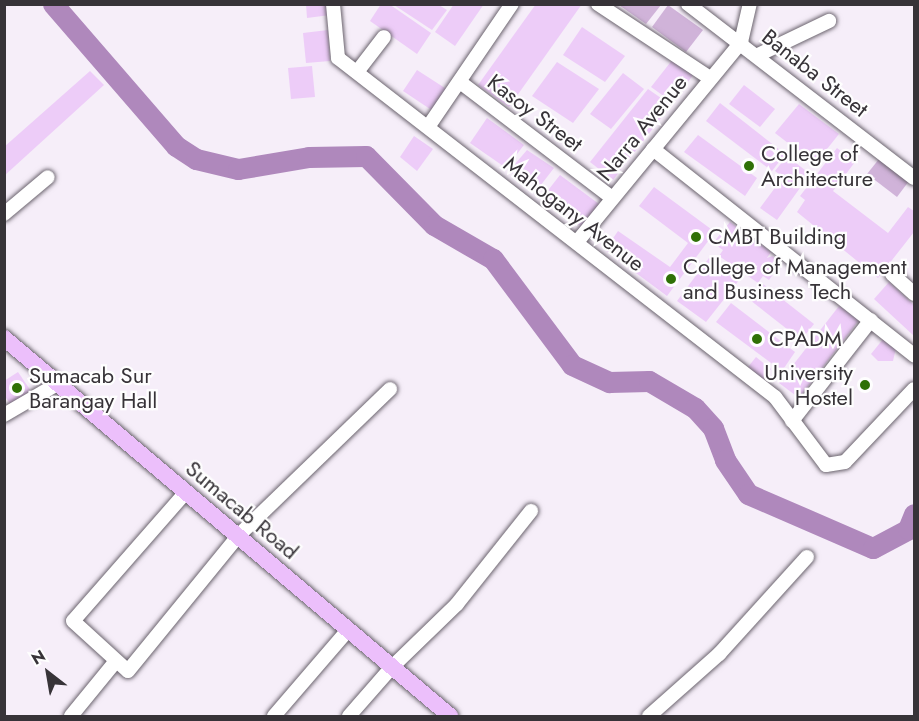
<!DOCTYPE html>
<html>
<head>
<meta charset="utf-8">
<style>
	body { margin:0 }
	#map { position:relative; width:919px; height:721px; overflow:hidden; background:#f6eef9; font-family:Jost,sans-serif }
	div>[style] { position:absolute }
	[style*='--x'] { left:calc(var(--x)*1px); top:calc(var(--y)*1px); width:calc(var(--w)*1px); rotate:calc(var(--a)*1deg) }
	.green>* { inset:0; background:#d0b3d9 }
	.river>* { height:21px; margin:-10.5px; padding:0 10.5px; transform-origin:10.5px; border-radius:10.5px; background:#af88bc }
	.building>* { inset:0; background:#edccf8 }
	.roads { filter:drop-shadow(0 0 2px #6b646e) drop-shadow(0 0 2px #6b646e) }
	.minor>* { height:14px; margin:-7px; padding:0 7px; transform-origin:7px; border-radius:7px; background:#fff }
	.major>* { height:16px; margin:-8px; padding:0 8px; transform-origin:8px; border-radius:8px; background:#ecbffb }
	.dots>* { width:16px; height:16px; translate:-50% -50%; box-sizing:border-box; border:3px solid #fefefe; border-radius:50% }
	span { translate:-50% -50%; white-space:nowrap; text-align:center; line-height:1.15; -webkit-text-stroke:4.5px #fefefe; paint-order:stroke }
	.street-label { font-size:22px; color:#373338 }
	.poi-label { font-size:22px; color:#373338 }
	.left { translate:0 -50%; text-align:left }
	.right { translate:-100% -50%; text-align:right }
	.frame { position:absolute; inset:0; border:6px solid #373338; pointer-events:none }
	.north { position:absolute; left:18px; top:643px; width:60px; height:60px; -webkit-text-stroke:4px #fefefe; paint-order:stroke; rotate:329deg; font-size:16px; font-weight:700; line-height:24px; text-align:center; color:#373338 }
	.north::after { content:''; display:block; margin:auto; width:21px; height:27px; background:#373338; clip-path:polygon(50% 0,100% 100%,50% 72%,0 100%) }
</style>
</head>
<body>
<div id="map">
	<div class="green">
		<i style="clip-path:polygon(619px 5px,661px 5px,646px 24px)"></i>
		<i style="clip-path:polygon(668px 5px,703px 30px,686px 52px,652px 27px)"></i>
		<i style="clip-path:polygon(879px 159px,909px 181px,897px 197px,867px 174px)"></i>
	</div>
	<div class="river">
		<i style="--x:53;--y:4;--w:188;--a:49.1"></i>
		<i style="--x:176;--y:146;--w:24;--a:33"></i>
		<i style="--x:196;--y:159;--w:43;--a:13.4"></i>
		<i style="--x:238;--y:169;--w:72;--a:-9.6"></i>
		<i style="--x:309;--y:157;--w:57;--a:-1"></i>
		<i style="--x:366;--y:156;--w:97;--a:45.4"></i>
		<i style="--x:434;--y:225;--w:68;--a:30"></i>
		<i style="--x:493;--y:259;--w:132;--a:53.3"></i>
		<i style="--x:572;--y:365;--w:41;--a:24.7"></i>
		<i style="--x:609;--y:382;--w:40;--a:-1.4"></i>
		<i style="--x:649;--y:381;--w:53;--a:30.4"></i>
		<i style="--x:695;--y:408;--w:27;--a:48"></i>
		<i style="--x:713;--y:428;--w:34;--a:69"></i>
		<i style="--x:725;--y:460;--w:41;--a:55.9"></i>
		<i style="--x:748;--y:494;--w:136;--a:23.4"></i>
		<i style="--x:873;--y:548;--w:40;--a:-28"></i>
		<i style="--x:908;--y:529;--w:16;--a:-68"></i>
	</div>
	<div class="building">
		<i style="clip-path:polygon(306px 4px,329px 4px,330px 15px,307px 18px)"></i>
		<i style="clip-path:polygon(381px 4px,389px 4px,431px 33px,417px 54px,370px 21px)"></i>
		<i style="clip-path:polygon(454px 4px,484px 4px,455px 46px,435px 32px)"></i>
		<i style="clip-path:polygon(536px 4px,582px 4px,509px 107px,478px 85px)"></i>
		<i style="clip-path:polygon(394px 5px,439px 5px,447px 10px,432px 30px)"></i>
		<i style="clip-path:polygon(582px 27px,625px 56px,605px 82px,563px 55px)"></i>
		<i style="clip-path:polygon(328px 30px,330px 61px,306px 63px,303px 33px)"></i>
		<i style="clip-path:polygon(673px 59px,694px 74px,672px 102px,651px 87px)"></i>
		<i style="clip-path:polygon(557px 62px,599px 89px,573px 123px,532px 96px)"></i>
		<i style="clip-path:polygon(312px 66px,315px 97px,291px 99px,288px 68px)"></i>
		<i style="clip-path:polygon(417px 70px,448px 90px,433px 111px,403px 91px)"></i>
		<i style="clip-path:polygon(90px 71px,104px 85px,4px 176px,4px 147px)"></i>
		<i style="clip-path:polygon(623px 73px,644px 89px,611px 129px,590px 114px)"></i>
		<i style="clip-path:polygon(744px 85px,775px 109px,760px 127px,729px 104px)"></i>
		<i style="clip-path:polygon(648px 89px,671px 105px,613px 180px,590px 162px)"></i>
		<i style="clip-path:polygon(720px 103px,785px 154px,772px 171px,706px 121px)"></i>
		<i style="clip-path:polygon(799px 104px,839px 134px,815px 164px,775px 133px)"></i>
		<i style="clip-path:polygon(487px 118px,524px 145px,506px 168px,470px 143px)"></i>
		<i style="clip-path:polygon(698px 135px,757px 178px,745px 196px,684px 152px)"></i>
		<i style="clip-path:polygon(414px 136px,433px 149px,417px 171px,400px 157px)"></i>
		<i style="clip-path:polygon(837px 148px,855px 162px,833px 191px,888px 233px,908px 207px,914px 211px,914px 232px,878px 278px,797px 212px,805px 200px,800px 196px)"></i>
		<i style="clip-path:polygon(527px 150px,554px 168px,537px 190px,509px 171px)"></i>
		<i style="clip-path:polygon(787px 156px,810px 174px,777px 220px,760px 208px,783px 177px,775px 171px)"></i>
		<i style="clip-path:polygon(560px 175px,599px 204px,582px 227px,542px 198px)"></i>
		<i style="clip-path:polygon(654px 187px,715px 232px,667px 296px,605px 250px,618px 231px,670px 267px,688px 243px,639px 206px)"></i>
		<i style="clip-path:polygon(730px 222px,771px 252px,767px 258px,772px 256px,781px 263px,769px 280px,763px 276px,758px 283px,719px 256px,723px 250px,713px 243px)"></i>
		<i style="clip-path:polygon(709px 258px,740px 279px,706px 322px,677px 301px)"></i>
		<i style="clip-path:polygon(889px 282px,914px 305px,914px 336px,874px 299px)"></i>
		<i style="clip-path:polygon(763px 284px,814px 324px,801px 340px,750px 300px)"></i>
		<i style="clip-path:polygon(731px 303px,795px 352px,782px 371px,716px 322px)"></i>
		<i style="clip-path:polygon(839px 306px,859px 320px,799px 398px,779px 383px)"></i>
		<i style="clip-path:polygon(884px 338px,896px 348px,893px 361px,878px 361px,871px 354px)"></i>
		<i style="clip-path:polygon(756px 357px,771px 369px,763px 379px,748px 367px)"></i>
		<i style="clip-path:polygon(18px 372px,33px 394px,13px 408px,4px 395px,4px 381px)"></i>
	</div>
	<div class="roads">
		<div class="minor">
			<i style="--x:333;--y:4;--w:54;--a:84.7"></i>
			<i style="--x:338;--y:58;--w:553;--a:37.8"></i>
			<i style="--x:775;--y:397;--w:85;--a:53.1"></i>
			<i style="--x:826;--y:465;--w:19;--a:-9"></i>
			<i style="--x:845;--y:462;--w:100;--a:-46.6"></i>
			<i style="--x:598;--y:4;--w:134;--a:33.5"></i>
			<i style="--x:688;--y:4;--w:285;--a:37.6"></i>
			<i style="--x:758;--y:55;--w:79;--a:-25.6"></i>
			<i style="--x:357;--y:72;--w:44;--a:-52.4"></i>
			<i style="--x:460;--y:82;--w:191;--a:37.3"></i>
			<i style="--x:428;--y:127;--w:149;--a:-55.7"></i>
			<i style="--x:653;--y:149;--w:333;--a:38.3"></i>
			<i style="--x:4;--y:214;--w:57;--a:-40.1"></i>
			<i style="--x:577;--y:242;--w:259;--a:-50.6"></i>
			<i style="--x:741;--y:42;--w:39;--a:-77"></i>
			<i style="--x:892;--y:274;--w:30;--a:42"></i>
			<i style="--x:4;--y:415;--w:61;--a:-30.3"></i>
			<i style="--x:792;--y:421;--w:128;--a:-52"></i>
			<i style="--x:186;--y:492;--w:171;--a:131.2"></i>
			<i style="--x:73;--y:621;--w:74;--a:42.3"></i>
			<i style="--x:128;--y:671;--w:176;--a:-50.8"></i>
			<i style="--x:239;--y:535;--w:210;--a:-44"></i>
			<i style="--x:71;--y:716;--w:71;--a:-50.7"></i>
			<i style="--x:274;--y:716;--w:112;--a:-49.3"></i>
			<i style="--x:349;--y:716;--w:64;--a:-48.8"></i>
			<i style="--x:391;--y:668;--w:92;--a:-44.1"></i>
			<i style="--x:457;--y:604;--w:119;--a:-51.5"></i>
			<i style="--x:649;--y:716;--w:94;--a:-41.5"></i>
			<i style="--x:719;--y:654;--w:131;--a:-47.8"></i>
		</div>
		<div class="major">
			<i style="--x:4;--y:338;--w:585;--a:40.28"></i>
		</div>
	</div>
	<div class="dots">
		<i style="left:749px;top:166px;background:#2f7006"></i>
		<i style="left:696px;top:237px;background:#2f7006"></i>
		<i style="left:671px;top:279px;background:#2f7006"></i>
		<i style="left:757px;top:339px;background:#2f7006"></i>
		<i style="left:865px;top:385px;background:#2f7006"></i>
		<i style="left:17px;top:388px;background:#2f7006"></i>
	</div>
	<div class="street-label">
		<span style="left:815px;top:73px;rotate:38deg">Banaba Street</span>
		<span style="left:535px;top:113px;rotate:37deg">Kasoy Street</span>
		<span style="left:642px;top:128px;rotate:-51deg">Narra Avenue</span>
		<span style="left:574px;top:214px;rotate:38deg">Mahogany Avenue</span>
		<span style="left:242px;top:510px;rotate:40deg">Sumacab Road</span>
	</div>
	<div class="poi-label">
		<span class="left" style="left:761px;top:166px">College of<br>Architecture</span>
		<span class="left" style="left:708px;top:237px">CMBT Building</span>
		<span class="left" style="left:683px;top:279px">College of Management<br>and Business Tech</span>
		<span class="left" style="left:769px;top:339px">CPADM</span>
		<span class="right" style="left:853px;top:385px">University<br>Hostel</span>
		<span class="left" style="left:29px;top:388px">Sumacab Sur<br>Barangay Hall</span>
	</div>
	<div class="frame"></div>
	<div class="north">N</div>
</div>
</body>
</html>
